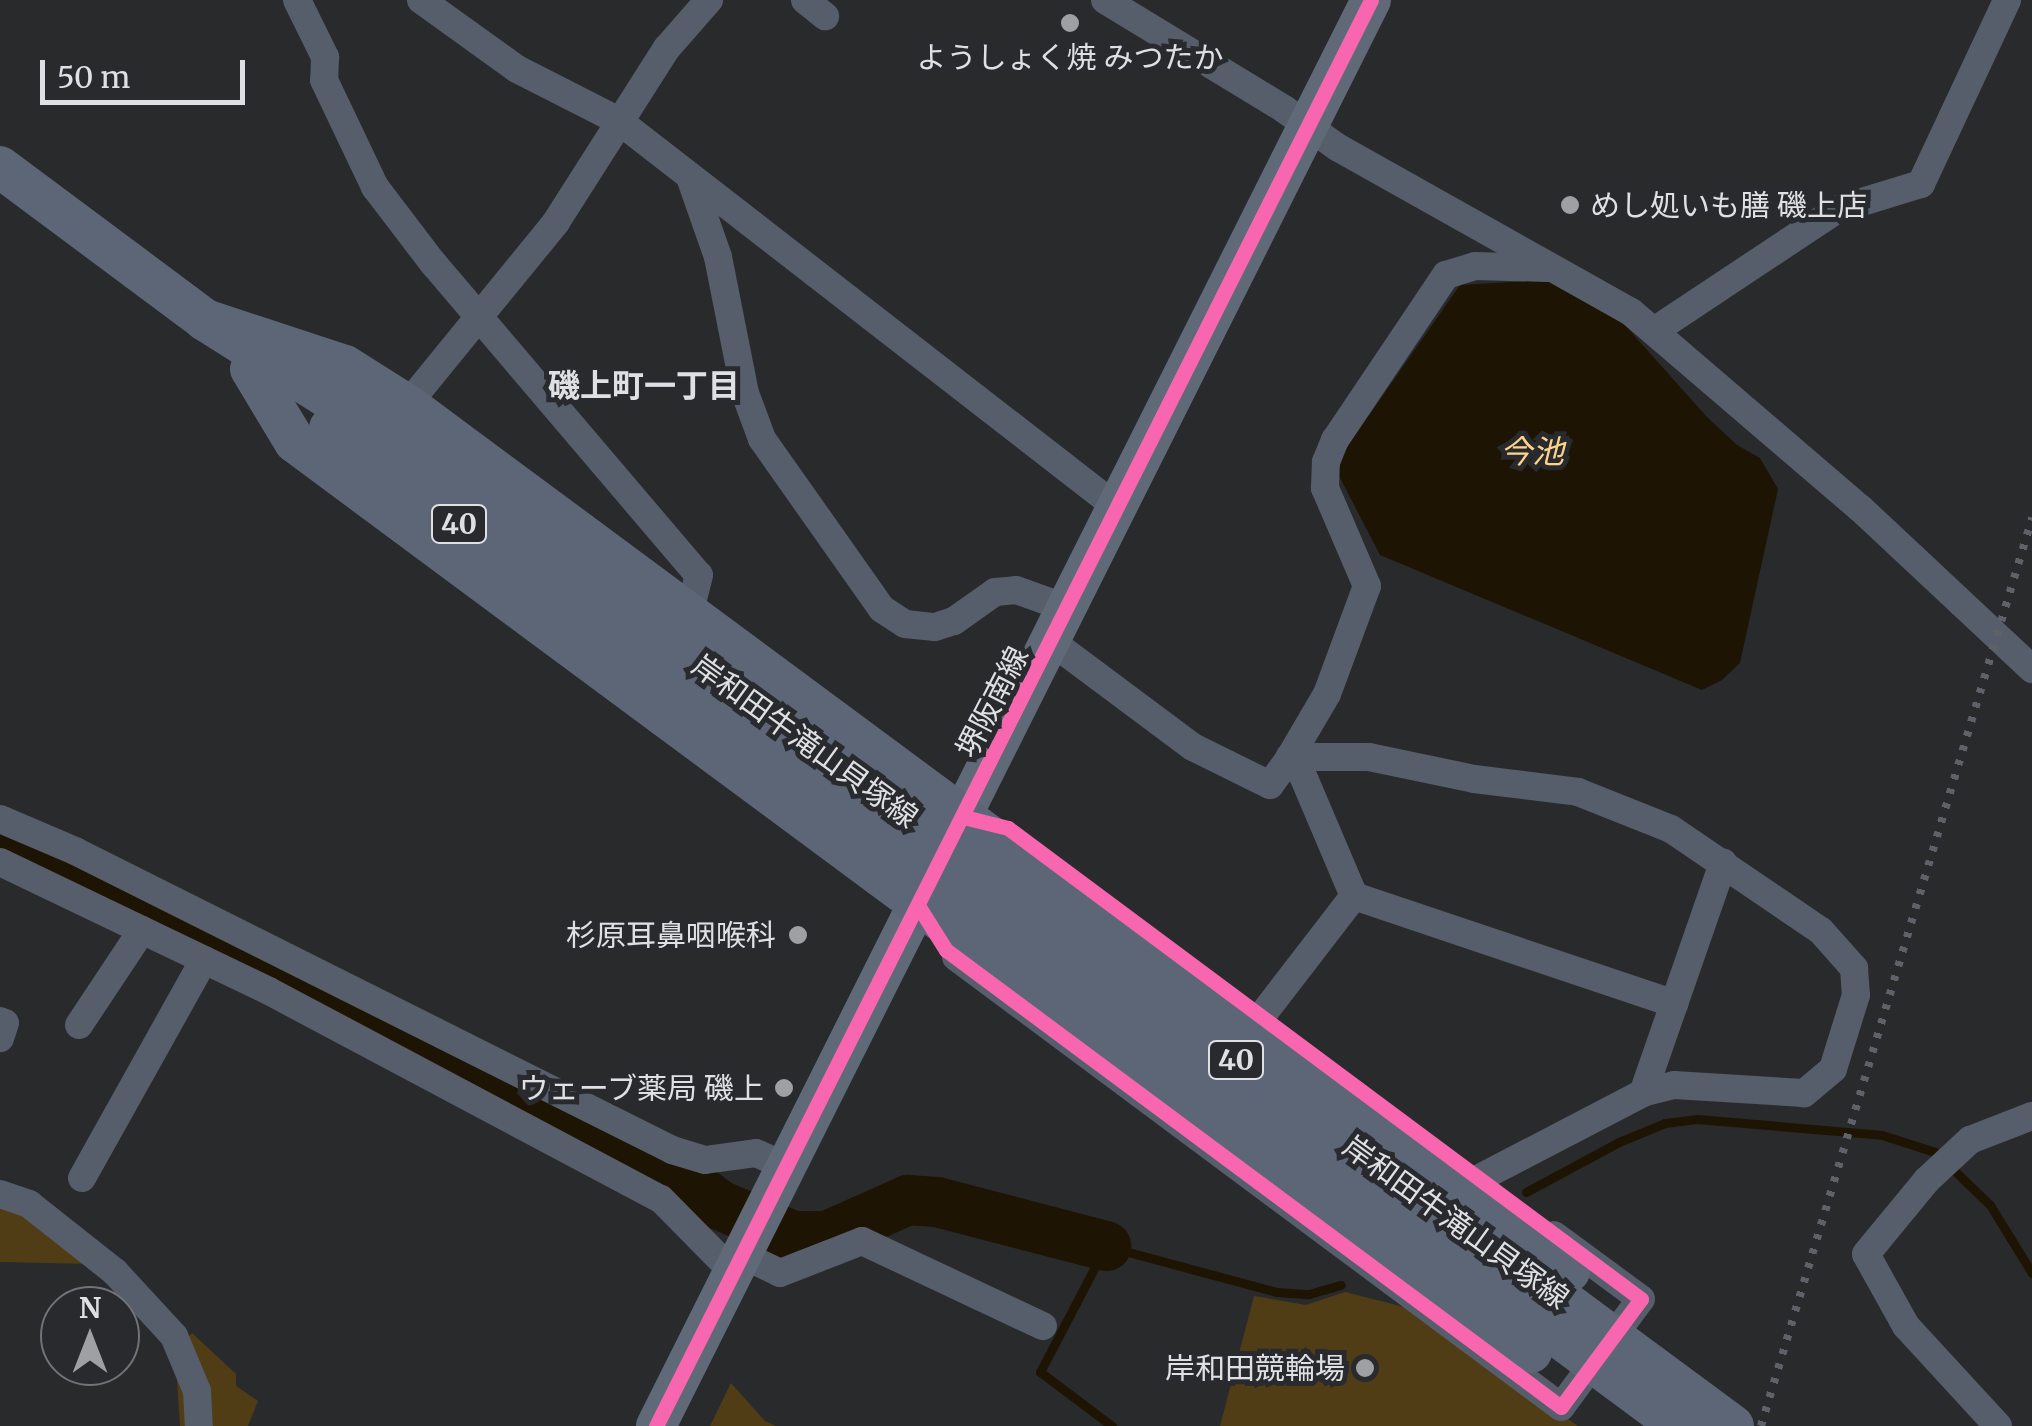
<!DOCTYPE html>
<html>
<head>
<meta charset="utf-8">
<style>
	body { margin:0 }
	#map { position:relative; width:2032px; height:1426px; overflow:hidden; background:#292a2c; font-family:Merriweather,"Noto Sans JP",serif }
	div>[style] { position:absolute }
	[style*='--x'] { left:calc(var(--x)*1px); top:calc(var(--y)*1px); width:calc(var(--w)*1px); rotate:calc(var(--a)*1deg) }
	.green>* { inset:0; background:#503d16 }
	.water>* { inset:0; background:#1e1404 }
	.stream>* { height:9px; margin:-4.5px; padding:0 4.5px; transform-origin:4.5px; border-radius:4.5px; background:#1e1404 }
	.river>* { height:50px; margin:-25px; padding:0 25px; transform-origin:25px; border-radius:25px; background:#1e1404 }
	.street>* { height:28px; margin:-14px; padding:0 14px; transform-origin:14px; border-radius:14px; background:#555e6a }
	.secondary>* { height:40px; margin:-20px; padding:0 20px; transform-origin:20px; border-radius:20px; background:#5f6978 }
	.primary>* { height:42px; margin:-21px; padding:0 21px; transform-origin:21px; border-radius:21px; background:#5d6676 }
	.rail>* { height:8px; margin-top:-4px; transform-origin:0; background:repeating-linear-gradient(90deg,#5e6268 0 5px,transparent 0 15px) }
	.primary-bridge>* { height:42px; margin:-21px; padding:0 21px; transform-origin:21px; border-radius:21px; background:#5d6676 }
	.cycleway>* { height:15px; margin:-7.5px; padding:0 7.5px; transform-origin:7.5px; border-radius:7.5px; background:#f766af }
	.dots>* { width:28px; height:28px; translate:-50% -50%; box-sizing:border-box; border:5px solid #282a2d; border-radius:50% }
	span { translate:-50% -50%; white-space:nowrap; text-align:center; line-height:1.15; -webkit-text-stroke:10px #282a2d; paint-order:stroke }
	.shield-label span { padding:2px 8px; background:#282a2d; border:2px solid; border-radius:8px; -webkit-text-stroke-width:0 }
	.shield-label { font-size:28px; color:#dfe0e3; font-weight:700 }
	.poi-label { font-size:30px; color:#dfe0e3 }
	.left { translate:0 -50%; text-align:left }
	.right { translate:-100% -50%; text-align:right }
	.street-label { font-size:30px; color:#dfe0e3 }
	.neighbourhood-label { font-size:32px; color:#dfe0e3; font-weight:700 }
	.water-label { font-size:32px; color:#fbd389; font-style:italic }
	.north { position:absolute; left:40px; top:1286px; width:100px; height:100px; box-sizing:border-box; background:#282a2d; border:2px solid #717376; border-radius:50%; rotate:0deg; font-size:28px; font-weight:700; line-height:40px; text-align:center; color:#dfe0e3 }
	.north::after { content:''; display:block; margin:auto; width:35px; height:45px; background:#9fa0a3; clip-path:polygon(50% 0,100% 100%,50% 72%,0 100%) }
	.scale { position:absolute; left:40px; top:60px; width:205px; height:45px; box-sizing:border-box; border:5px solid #dfe0e3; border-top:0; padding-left:12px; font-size:30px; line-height:35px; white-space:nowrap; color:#dfe0e3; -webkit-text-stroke:8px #282a2d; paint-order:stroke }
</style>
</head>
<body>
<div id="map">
	<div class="green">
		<i style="clip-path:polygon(0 1201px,92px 1264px,0 1262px)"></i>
		<i style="clip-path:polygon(1345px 1292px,1412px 1309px,1578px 1426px,1220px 1426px,1254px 1296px,1306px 1305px)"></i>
		<i style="clip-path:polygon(192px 1333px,236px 1374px,236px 1386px,258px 1401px,248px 1426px,180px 1426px,175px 1350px)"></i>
		<i style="clip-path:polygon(731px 1383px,765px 1421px,776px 1426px,710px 1426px)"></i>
	</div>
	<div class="water">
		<i style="clip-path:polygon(1546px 280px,1623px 323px,1707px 417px,1737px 445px,1760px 458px,1778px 489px,1740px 663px,1722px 680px,1702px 690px,1380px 555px,1338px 474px,1342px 454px,1460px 285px)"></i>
	</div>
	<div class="stream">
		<i style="--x:1526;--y:1192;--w:106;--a:-28.3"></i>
		<i style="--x:1619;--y:1142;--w:50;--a:-22.4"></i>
		<i style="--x:1665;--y:1123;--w:32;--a:-7"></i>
		<i style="--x:1697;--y:1119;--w:186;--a:4.9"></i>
		<i style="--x:1882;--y:1135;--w:56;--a:17.8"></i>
		<i style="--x:1935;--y:1152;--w:76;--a:43.9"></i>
		<i style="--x:1990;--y:1205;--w:80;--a:58.3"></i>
		<i style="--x:1112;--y:1426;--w:90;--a:-143.1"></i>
		<i style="--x:1040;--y:1372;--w:142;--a:-62.4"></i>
		<i style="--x:1106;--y:1246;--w:177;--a:15.1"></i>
		<i style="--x:1277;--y:1292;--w:32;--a:4"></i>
		<i style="--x:1309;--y:1294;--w:33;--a:-16"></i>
	</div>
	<div class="river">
		<i style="--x:0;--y:839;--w:158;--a:24.6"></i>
		<i style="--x:144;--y:905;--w:610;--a:26.9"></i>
		<i style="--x:688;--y:1181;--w:37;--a:38"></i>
		<i style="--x:717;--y:1204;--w:82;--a:22.8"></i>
		<i style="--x:793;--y:1236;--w:34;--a:0"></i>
		<i style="--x:827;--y:1236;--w:89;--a:-24"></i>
		<i style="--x:908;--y:1200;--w:29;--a:4"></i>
		<i style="--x:937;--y:1202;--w:175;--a:14.6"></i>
	</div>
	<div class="street">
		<i style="--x:297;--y:0;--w:64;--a:63.8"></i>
		<i style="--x:325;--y:57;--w:23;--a:92"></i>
		<i style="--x:324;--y:80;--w:119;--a:64.5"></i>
		<i style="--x:375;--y:187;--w:96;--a:52.7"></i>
		<i style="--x:433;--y:263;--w:410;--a:49.6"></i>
		<i style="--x:699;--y:575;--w:41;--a:104"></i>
		<i style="--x:421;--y:0;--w:118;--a:35.7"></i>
		<i style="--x:517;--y:69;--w:114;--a:27"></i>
		<i style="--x:619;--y:121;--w:633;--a:37.81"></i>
		<i style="--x:805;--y:0;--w:26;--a:39"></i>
		<i style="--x:1105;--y:0;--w:210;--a:31.3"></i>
		<i style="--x:1284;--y:109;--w:65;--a:35.6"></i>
		<i style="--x:1337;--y:147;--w:337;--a:29.3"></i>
		<i style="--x:1631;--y:312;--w:301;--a:40.6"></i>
		<i style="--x:1860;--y:508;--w:236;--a:43.1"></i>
		<i style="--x:690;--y:177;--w:85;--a:70.7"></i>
		<i style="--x:718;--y:257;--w:139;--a:78.8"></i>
		<i style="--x:745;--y:393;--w:49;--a:69.7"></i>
		<i style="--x:762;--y:439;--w:208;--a:54.8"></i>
		<i style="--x:882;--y:609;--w:27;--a:33"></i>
		<i style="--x:905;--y:624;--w:30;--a:6"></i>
		<i style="--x:935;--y:627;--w:20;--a:-18"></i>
		<i style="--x:954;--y:621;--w:50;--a:-35.3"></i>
		<i style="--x:995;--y:592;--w:21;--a:-5"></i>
		<i style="--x:1016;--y:590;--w:56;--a:19.7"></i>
		<i style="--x:1654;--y:331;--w:219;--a:-33.6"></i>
		<i style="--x:1836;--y:210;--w:89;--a:-17"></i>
		<i style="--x:1921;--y:184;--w:203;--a:-64.9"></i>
		<i style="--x:407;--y:405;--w:236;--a:-50.8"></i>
		<i style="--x:556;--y:222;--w:206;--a:-57.5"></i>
		<i style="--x:667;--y:48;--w:64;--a:-48.8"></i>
		<i style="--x:1052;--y:642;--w:176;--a:36.7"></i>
		<i style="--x:1193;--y:747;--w:86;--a:26.3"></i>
		<i style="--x:1270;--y:785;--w:34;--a:-54"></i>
		<i style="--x:1290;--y:757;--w:79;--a:0"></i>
		<i style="--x:1369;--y:757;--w:107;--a:11.8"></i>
		<i style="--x:1474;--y:779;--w:105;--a:7.1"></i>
		<i style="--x:1578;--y:792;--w:100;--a:21.7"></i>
		<i style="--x:1671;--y:829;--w:181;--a:34.2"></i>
		<i style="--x:1821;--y:931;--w:50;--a:48.3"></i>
		<i style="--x:1854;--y:968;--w:27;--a:86"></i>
		<i style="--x:1856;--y:995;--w:77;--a:107.3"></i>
		<i style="--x:1833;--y:1069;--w:38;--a:140"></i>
		<i style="--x:1804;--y:1093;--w:130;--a:-176.5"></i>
		<i style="--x:1674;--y:1085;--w:32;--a:166"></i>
		<i style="--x:1643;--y:1093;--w:186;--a:152.5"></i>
		<i style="--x:0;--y:819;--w:82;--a:23.1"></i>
		<i style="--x:75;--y:851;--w:668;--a:26.6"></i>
		<i style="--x:672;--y:1150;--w:34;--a:17"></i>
		<i style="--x:705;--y:1160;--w:51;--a:-7.8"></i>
		<i style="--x:756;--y:1153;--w:35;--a:24"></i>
		<i style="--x:0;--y:862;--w:298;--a:25.6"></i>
		<i style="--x:269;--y:991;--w:444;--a:28"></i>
		<i style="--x:661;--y:1199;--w:104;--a:45.4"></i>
		<i style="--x:1354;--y:896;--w:338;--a:18.6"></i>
		<i style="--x:956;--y:957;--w:754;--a:36.64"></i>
		<i style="--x:1561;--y:1407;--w:134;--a:-53.5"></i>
		<i style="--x:1641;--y:1299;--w:108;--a:-143.7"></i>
		<i style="--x:1260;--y:1018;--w:154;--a:-52.4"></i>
		<i style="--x:1354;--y:896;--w:138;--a:-113"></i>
		<i style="--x:1300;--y:769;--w:16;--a:-130"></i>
		<i style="--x:1290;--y:757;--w:73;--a:-59.6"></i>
		<i style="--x:1327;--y:694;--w:115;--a:-69.7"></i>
		<i style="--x:1367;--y:586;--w:107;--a:-113.2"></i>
		<i style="--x:1325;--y:488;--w:26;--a:-88"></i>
		<i style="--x:1326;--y:462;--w:24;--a:-68"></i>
		<i style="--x:1335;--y:440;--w:199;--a:-56.1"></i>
		<i style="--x:1446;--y:275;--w:30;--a:-17"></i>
		<i style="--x:1475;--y:266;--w:72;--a:1.6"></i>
		<i style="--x:0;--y:1021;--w:5;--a:22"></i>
		<i style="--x:5;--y:1023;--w:16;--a:108"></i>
		<i style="--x:79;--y:1025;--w:114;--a:-56.4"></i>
		<i style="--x:1643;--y:1093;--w:244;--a:-70.8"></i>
		<i style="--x:82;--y:1178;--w:250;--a:-60.8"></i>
		<i style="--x:0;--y:1194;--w:31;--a:19"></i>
		<i style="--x:29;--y:1204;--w:110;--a:38.3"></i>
		<i style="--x:115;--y:1272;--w:87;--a:47.3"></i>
		<i style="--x:174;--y:1336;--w:60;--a:67.3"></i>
		<i style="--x:197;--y:1391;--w:35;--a:87"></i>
		<i style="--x:743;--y:1255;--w:41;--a:25.9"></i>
		<i style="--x:780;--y:1273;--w:88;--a:-21.3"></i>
		<i style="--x:862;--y:1241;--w:200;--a:25.2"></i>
		<i style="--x:1998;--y:1426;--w:136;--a:-132.6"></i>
		<i style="--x:1906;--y:1326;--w:82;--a:-119.1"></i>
		<i style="--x:1866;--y:1254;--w:96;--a:-50.5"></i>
		<i style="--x:1927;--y:1180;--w:59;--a:-42.9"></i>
		<i style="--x:1970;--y:1140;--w:66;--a:-21.2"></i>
	</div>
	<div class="secondary">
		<i style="--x:656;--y:1426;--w:1595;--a:-63.37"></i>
	</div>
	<div class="primary">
		<i style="--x:0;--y:167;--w:256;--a:36.7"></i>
		<i style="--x:205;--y:320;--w:239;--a:32.2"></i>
		<i style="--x:407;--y:447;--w:414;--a:36.5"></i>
		<i style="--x:205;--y:320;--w:147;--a:18.2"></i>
		<i style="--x:345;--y:366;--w:73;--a:32.2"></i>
		<i style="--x:407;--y:405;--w:1270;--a:36.52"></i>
		<i style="--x:251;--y:369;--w:85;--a:58.9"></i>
		<i style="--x:295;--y:442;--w:1339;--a:36.53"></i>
		<i style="--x:330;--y:428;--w:487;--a:36.4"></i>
	</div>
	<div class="rail">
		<i style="--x:1761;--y:1426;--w:948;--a:-73.38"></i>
	</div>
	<div class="primary-bridge">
		<i style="--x:740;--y:693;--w:1234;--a:36.43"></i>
		<i style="--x:722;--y:717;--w:1191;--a:36.53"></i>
		<i style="--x:1428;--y:1161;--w:179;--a:38"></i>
		<i style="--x:1371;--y:1239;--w:196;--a:35.2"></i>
	</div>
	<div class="cycleway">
		<i style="--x:919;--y:907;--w:51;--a:57.9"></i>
		<i style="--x:946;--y:950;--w:766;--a:36.62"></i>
		<i style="--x:1561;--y:1407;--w:134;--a:-53.5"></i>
		<i style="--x:1641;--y:1299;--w:789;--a:-143.35"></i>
		<i style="--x:1008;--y:828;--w:45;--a:-166"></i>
		<i style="--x:656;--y:1426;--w:1595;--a:-63.37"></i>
	</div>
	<div class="dots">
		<i style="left:1070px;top:23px;background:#9fa0a3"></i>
		<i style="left:1570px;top:205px;background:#9fa0a3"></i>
		<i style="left:798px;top:935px;background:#9fa0a3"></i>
		<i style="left:784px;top:1088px;background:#9fa0a3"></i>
		<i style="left:1365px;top:1368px;background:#9fa0a3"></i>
	</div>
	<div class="shield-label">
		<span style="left:459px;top:524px">40</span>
		<span style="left:1236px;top:1060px">40</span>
	</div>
	<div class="poi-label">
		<span style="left:1070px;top:57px">ようしょく焼 みつたか</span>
		<span class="left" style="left:1590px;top:205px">めし処いも膳 磯上店</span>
		<span class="right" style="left:776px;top:935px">杉原耳鼻咽喉科</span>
		<span class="right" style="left:764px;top:1088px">ウェーブ薬局 磯上</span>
		<span class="right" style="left:1345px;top:1368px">岸和田競輪場</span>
	</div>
	<div class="street-label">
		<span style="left:992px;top:702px;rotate:-63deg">堺阪南線</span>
		<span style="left:805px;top:741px;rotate:36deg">岸和田牛滝山貝塚線</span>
		<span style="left:1456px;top:1222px;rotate:36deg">岸和田牛滝山貝塚線</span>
	</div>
	<div class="neighbourhood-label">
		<span style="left:644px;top:386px">磯上町一丁目</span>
	</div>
	<div class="water-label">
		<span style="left:1532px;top:452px">今池</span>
	</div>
	<div class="north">N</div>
	<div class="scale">50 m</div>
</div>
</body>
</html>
